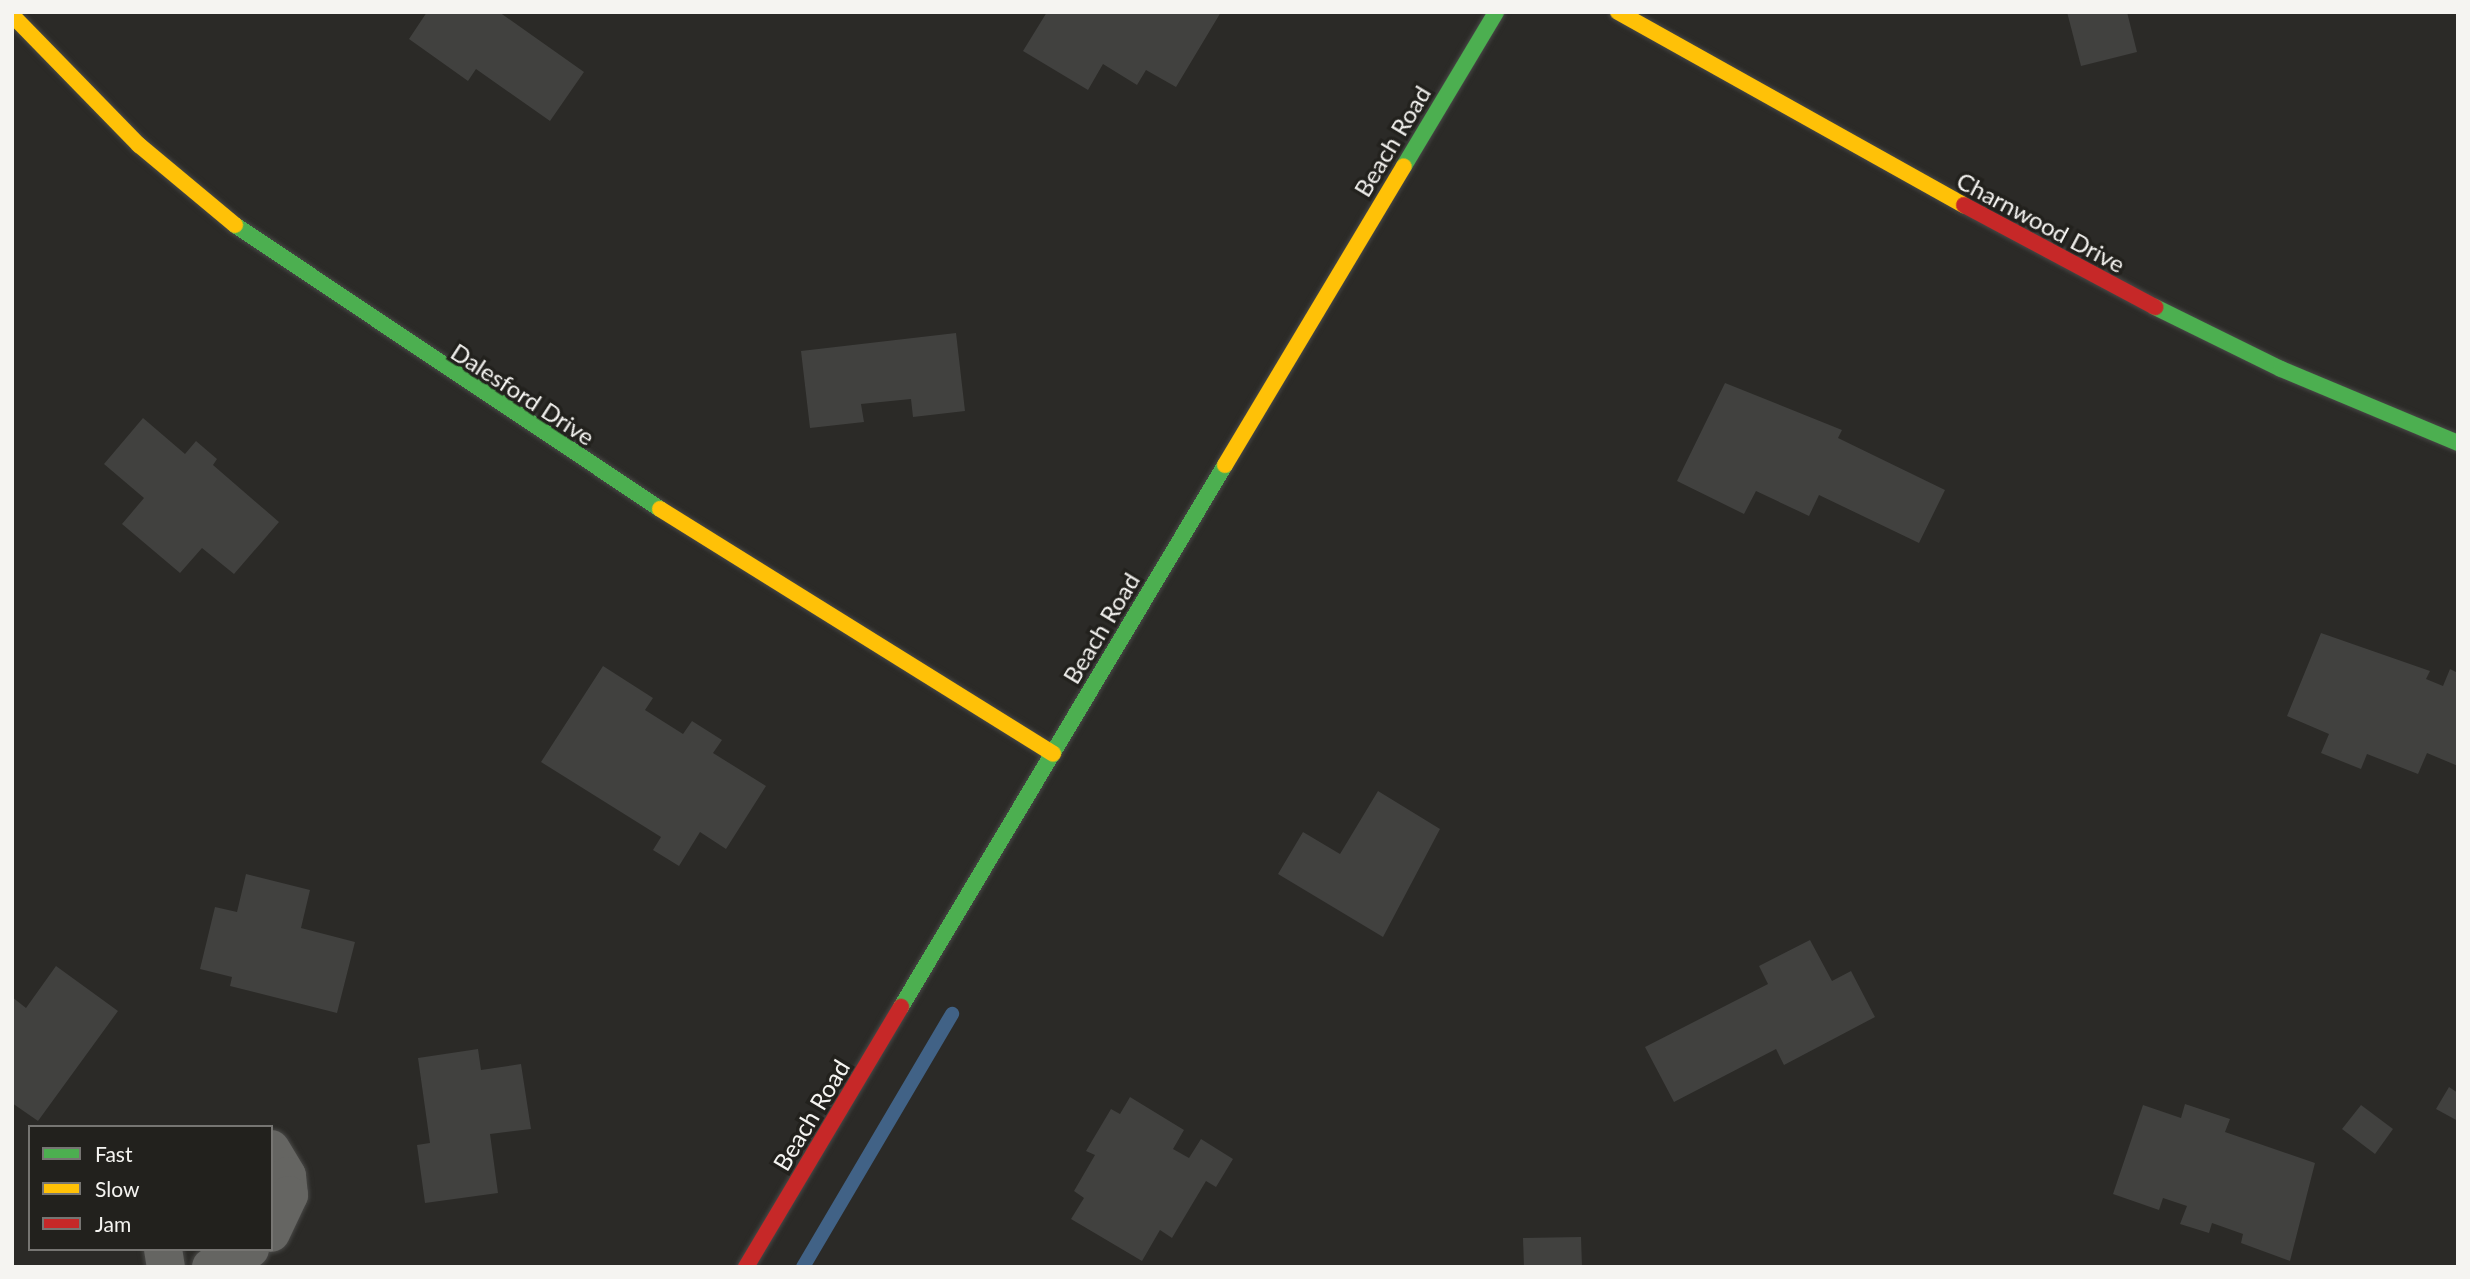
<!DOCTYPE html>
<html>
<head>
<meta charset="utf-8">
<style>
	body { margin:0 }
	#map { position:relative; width:2470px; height:1279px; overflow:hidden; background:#2b2a27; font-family:Lato,sans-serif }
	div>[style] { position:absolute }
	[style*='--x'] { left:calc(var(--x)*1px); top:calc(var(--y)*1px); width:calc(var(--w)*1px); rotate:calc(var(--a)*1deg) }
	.stream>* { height:14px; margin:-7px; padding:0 7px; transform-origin:7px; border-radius:7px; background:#416286 }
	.building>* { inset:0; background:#41413f }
	.roads { filter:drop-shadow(0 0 2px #484846) drop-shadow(0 0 2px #484846) }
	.street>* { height:38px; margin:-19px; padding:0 19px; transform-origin:19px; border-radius:19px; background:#656562 }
	.fast>* { height:16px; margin:-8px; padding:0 8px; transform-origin:8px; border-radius:8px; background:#4caf50 }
	.slow>* { height:16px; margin:-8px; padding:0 8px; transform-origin:8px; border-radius:8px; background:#ffc107 }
	.jam>* { height:16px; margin:-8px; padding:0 8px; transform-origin:8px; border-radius:8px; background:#c62828 }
	span { translate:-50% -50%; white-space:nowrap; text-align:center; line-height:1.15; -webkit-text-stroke:7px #22211d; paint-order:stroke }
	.street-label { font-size:24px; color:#f5f4f1 }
	.frame { position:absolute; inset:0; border:14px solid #f5f4f1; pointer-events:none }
	.legend { position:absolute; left:28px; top:1125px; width:245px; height:126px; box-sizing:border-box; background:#22211d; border:2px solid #767572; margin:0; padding:9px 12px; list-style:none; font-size:21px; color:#f5f4f1 }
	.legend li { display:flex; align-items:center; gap:14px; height:35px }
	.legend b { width:35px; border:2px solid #767572 }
</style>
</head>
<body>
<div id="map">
	<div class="stream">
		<i style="--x:803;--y:1267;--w:294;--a:-59.5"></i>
	</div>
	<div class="building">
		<i style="clip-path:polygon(427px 12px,499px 12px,584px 72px,550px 121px,476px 69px,468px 81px,409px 39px)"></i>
		<i style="clip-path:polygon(1047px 12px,1221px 12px,1176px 87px,1146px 70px,1137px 85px,1103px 64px,1088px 90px,1023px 51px)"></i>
		<i style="clip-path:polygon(2067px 12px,2127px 12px,2137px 52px,2081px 66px)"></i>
		<i style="clip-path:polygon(956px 333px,965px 411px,913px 417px,911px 399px,861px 404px,864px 422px,810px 428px,801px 351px)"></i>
		<i style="clip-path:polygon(1725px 383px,1842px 430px,1838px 438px,1945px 490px,1919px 543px,1819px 495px,1809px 516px,1756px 491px,1744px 514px,1677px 481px)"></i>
		<i style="clip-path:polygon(143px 418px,185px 454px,196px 441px,217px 459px,213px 465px,279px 522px,234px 574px,202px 548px,180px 573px,122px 524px,144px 498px,104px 464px)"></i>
		<i style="clip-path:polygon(2321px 633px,2430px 671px,2426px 679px,2443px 686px,2450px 669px,2458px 673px,2458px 766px,2427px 753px,2418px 774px,2367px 754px,2361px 769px,2321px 753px,2329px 734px,2287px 716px)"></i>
		<i style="clip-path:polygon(603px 666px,653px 698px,645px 710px,683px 734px,692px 721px,722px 740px,713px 753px,766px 786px,726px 849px,700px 832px,679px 866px,653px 850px,661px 837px,541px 762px)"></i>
		<i style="clip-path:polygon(1378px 791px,1440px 829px,1383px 937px,1278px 874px,1303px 832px,1340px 854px)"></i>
		<i style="clip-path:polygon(246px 874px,310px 890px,301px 928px,355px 942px,337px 1013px,230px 986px,232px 977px,200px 969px,215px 907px,237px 912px)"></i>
		<i style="clip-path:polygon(1810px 940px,1832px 981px,1851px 971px,1875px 1017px,1784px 1065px,1776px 1049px,1674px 1102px,1645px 1047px,1768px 984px,1759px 966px)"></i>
		<i style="clip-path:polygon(56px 966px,118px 1011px,38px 1121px,12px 1103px,12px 997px,26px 1008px)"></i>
		<i style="clip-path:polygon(478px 1049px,481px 1070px,521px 1064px,531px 1129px,490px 1134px,498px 1193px,425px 1203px,417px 1145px,430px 1143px,418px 1058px)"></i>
		<i style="clip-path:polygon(2449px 1087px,2458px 1093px,2458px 1121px,2436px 1109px)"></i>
		<i style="clip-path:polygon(1130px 1097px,1184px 1130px,1173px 1149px,1189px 1158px,1201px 1139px,1233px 1159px,1216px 1187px,1206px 1181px,1172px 1238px,1160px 1230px,1142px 1261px,1071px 1219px,1084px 1198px,1074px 1191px,1095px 1155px,1086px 1151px,1111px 1109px,1120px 1114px)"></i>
		<i style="clip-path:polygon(2185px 1104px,2230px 1119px,2225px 1132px,2315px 1163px,2290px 1261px,2241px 1243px,2243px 1234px,2212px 1223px,2209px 1233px,2180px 1224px,2187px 1206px,2163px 1198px,2159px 1210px,2113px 1194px,2143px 1105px,2181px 1118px)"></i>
		<i style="clip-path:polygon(2361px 1105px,2393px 1129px,2375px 1154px,2342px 1129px)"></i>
		<i style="clip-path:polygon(1581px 1237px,1582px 1267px,1524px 1267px,1523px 1238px)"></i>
	</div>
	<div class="roads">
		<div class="street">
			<i style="--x:271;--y:1149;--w:31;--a:59"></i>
			<i style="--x:287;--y:1176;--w:19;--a:84"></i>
			<i style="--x:289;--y:1195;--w:42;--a:115.3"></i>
			<i style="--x:163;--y:1249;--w:18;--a:81"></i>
			<i style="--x:211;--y:1267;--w:43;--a:-24.8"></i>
		</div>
		<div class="fast">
			<i style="--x:1404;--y:166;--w:179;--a:-59.1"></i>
			<i style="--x:235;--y:225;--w:511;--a:33.75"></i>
			<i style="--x:2155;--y:307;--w:140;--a:26.2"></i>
			<i style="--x:2281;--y:369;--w:192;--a:22.7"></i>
			<i style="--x:901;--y:1007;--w:631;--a:-59.13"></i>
		</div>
		<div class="slow">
			<i style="--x:1618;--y:12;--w:396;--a:29.2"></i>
			<i style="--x:12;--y:15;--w:182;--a:45.7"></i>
			<i style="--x:139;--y:145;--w:125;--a:39.8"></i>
			<i style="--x:1225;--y:465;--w:348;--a:-59.1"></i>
			<i style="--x:660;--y:509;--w:463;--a:31.9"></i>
		</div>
		<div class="jam">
			<i style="--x:1964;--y:205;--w:217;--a:28.1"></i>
			<i style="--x:746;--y:1267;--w:303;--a:-59.2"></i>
		</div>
	</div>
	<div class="street-label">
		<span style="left:1392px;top:141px;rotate:-59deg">Beach Road</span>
		<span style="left:2041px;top:222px;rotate:28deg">Charnwood Drive</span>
		<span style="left:523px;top:394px;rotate:33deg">Dalesford Drive</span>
		<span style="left:1101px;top:628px;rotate:-59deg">Beach Road</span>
		<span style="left:811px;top:1115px;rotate:-59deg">Beach Road</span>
	</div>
	<div class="frame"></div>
	<ul class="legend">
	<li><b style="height:9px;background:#4caf50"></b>Fast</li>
	<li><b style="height:9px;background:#ffc107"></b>Slow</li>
	<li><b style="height:9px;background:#c62828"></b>Jam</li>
	</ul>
</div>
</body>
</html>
